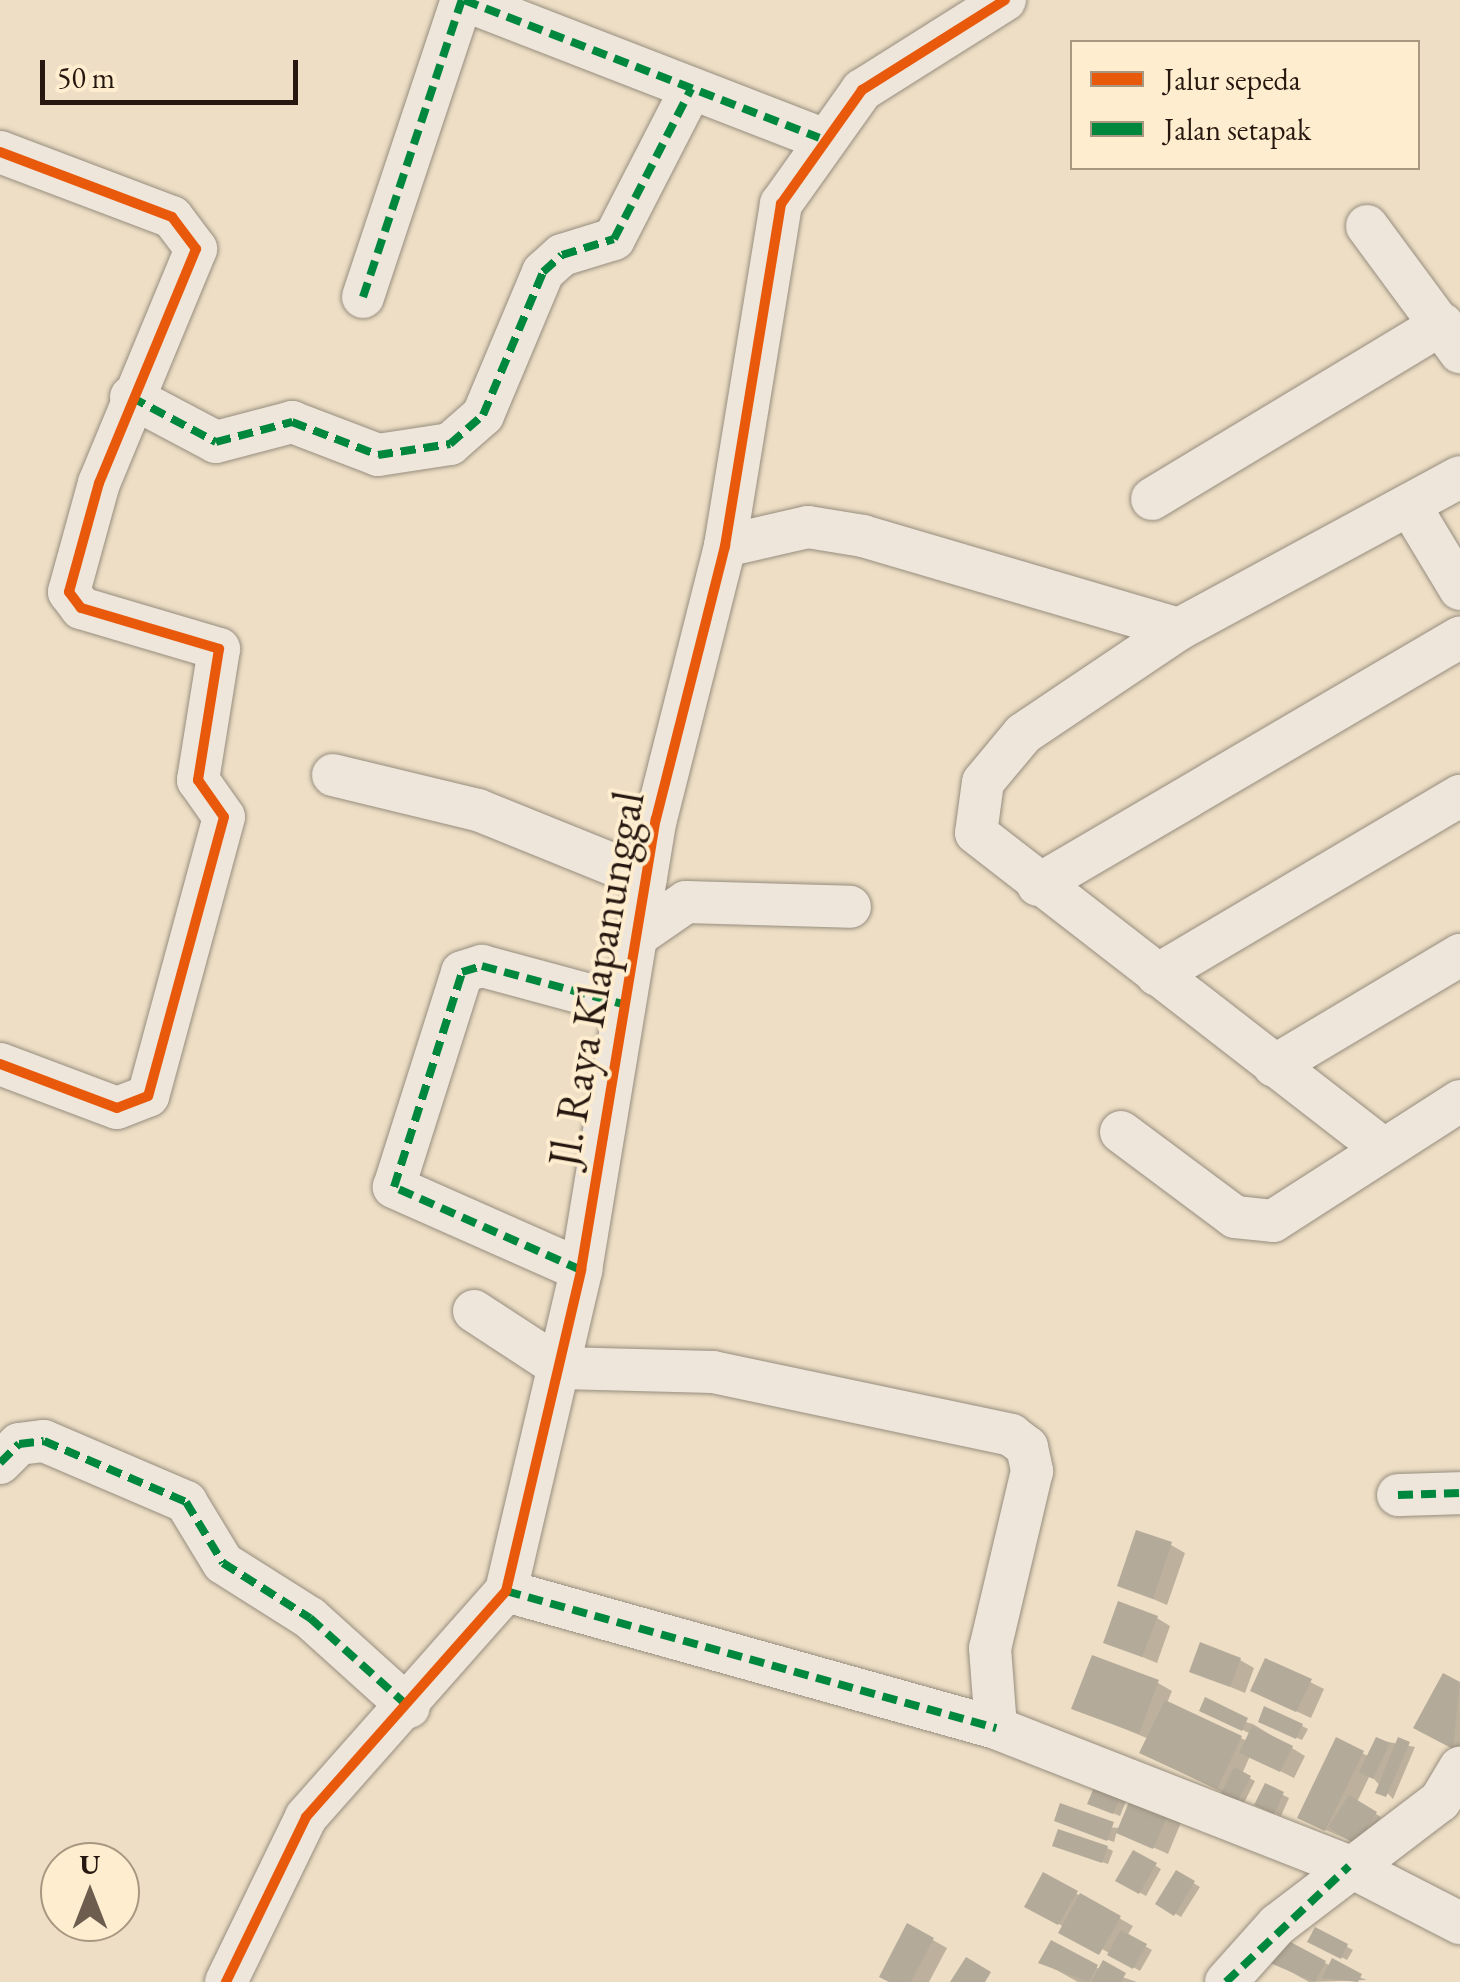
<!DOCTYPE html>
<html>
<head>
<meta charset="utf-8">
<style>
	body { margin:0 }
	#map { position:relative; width:1460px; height:1982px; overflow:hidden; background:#eddec5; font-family:"EB Garamond",serif }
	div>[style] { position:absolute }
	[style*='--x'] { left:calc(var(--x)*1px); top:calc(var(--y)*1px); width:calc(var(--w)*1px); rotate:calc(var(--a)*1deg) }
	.shadow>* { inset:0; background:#0003 }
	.building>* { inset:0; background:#b4aa99 }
	.roads { filter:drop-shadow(0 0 2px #978d7e) drop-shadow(0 0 2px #978d7e) }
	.minor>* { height:42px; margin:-21px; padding:0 21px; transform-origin:21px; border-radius:21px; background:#eee6da }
	.quiet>* { height:8px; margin-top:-4px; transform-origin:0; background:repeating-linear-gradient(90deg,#00873e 0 15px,transparent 0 23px) }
	.cycleway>* { height:10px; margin:-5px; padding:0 5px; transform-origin:5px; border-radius:5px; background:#e8590c }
	span { translate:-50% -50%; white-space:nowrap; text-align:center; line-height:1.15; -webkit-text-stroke:8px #feedce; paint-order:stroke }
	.street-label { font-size:45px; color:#261810 }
	.legend { position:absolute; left:1070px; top:40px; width:350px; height:130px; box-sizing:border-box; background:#feedce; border:2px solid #a89882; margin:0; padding:12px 18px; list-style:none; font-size:30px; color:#261810 }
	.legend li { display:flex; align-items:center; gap:20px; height:50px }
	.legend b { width:50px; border:2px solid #a89882 }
	.north { position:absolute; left:40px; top:1842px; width:100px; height:100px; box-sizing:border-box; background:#feedce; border:2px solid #a89882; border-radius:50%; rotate:0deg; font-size:28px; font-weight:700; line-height:40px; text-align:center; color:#261810 }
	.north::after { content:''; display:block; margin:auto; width:35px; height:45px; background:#6c5d4f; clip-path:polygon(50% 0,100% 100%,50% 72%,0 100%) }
	.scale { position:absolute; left:40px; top:60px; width:258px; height:45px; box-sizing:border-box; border:5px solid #261810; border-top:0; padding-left:12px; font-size:30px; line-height:35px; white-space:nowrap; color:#261810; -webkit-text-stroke:8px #feedce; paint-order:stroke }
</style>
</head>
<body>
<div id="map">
	<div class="shadow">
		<i style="clip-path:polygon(1171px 1545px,1185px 1553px,1167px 1605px,1120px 1585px)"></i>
		<i style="clip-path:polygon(1157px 1618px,1170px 1626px,1157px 1663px,1106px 1642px)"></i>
		<i style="clip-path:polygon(1093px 1658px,1158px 1683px,1172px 1691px,1167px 1703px,1247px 1741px,1251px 1734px,1202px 1710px,1253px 1724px,1305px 1756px,1294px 1778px,1250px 1756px,1242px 1774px,1255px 1781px,1244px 1803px,1156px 1760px,1149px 1739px,1074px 1708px)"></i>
		<i style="clip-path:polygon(1240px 1660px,1254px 1668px,1245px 1693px,1192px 1671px)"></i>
		<i style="clip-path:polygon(1444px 1676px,1460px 1685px,1460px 1751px,1417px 1727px)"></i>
		<i style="clip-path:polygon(1310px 1682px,1324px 1689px,1311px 1718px,1267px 1698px)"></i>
		<i style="clip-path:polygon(1267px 1724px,1302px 1726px,1308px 1729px,1302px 1740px)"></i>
		<i style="clip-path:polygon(1378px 1740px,1415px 1747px,1393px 1799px,1370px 1775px,1357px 1802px,1381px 1817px,1363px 1846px,1314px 1825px,1337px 1741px,1370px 1757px)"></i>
		<i style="clip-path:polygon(1266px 1786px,1289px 1798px,1281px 1816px,1257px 1804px)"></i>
		<i style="clip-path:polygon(1131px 1789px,1120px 1816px,1096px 1806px)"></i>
		<i style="clip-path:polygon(1133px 1798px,1182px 1820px,1168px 1854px,1117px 1831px,1114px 1842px,1063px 1824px,1120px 1828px)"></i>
		<i style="clip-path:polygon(1061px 1848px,1107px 1848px,1113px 1851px,1108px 1864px)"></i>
		<i style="clip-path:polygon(1134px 1853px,1161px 1869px,1146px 1896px,1118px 1880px)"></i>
		<i style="clip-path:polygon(1177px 1873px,1200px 1887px,1181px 1917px,1158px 1903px)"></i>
		<i style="clip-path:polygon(1044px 1875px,1133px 1926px,1127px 1936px,1152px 1950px,1140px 1971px,1028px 1906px)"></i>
		<i style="clip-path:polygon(908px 1926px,947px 1948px,929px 1982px,893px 1982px)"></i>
		<i style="clip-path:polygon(1316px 1930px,1353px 1950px,1347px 1960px,1310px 1941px)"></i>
		<i style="clip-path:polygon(1284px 1942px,1331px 1966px,1367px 1980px,1309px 1982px,1273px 1962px)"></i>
		<i style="clip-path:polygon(1052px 1943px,1101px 1970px,1137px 1982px,1078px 1982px,1042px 1962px)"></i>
	</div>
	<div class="building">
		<i style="clip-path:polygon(1136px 1530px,1172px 1542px,1153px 1599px,1117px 1586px)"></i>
		<i style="clip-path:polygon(1118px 1601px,1158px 1616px,1142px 1657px,1103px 1643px)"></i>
		<i style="clip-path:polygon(1200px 1642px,1241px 1658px,1230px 1687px,1189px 1672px)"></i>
		<i style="clip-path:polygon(1092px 1655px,1159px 1680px,1139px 1734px,1071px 1709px)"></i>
		<i style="clip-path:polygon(1265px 1658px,1312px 1679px,1296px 1712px,1250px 1691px)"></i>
		<i style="clip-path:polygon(1443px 1673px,1460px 1682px,1453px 1749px,1413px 1728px)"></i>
		<i style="clip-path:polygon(1205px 1697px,1248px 1718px,1242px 1731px,1199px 1711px)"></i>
		<i style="clip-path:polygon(1165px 1700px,1242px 1736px,1217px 1789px,1139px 1753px)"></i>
		<i style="clip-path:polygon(1264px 1706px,1303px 1724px,1296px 1739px,1258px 1722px)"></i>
		<i style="clip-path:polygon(1252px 1726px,1293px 1746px,1280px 1772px,1239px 1753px)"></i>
		<i style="clip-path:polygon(1336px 1737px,1364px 1751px,1325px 1831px,1297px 1818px)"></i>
		<i style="clip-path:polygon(1376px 1737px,1390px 1743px,1373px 1779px,1359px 1772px)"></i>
		<i style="clip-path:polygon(1398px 1737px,1410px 1742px,1386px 1797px,1375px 1793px)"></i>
		<i style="clip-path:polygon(1234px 1767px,1251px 1776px,1237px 1802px,1221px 1793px)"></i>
		<i style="clip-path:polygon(1100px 1773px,1126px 1784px,1113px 1814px,1087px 1804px)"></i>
		<i style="clip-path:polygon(1265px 1783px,1284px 1792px,1274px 1814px,1254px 1805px)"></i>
		<i style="clip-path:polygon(1132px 1795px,1170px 1810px,1153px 1849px,1116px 1833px)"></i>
		<i style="clip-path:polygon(1349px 1795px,1377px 1812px,1356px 1845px,1328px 1827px)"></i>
		<i style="clip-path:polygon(1060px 1803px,1114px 1822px,1107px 1841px,1054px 1821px)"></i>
		<i style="clip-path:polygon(1058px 1829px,1108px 1846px,1102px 1863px,1052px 1846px)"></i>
		<i style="clip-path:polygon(1133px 1850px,1157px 1863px,1139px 1894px,1115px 1881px)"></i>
		<i style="clip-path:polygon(1176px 1870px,1195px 1881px,1174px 1916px,1155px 1904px)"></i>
		<i style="clip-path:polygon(1043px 1872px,1078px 1891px,1058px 1925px,1024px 1907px)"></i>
		<i style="clip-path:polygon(1080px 1893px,1121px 1916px,1099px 1955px,1058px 1933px)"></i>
		<i style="clip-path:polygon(907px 1923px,934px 1938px,911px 1982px,889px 1982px,879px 1977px)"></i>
		<i style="clip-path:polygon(1315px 1927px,1348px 1944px,1341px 1959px,1307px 1942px)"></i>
		<i style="clip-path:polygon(1121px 1930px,1147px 1944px,1133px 1969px,1107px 1955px)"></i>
		<i style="clip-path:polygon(1283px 1938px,1326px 1961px,1315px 1982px,1270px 1963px)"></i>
		<i style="clip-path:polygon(1051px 1940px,1098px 1965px,1089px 1982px,1038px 1963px)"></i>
		<i style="clip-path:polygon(966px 1957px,991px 1972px,985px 1982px,950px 1982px)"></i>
		<i style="clip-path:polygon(1332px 1958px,1362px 1974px,1358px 1982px,1322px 1978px)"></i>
		<i style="clip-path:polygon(1103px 1960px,1126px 1973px,1121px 1982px,1091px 1982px)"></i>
	</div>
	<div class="roads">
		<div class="minor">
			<i style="--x:464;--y:0;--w:381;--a:21.2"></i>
			<i style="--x:0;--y:152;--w:184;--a:20.7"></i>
			<i style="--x:172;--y:217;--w:40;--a:53"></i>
			<i style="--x:196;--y:249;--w:253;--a:112.5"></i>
			<i style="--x:99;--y:483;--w:113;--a:105.4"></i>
			<i style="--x:69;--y:592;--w:20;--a:53"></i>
			<i style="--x:81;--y:608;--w:144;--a:16.5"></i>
			<i style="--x:219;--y:649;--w:133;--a:99.1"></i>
			<i style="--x:198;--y:780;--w:45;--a:54.9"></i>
			<i style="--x:224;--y:817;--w:289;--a:105.2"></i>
			<i style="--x:148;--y:1096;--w:33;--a:159"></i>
			<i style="--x:117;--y:1108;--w:125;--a:-159.4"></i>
			<i style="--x:1367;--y:226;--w:157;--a:53.6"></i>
			<i style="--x:363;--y:297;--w:313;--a:-71.6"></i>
			<i style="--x:131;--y:397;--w:96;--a:27.9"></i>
			<i style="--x:216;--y:442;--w:79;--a:-14.7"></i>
			<i style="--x:292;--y:422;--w:92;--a:21"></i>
			<i style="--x:378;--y:455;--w:73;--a:-8.7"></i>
			<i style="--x:450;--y:444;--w:44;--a:-41.3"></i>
			<i style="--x:483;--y:415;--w:155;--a:-67.2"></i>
			<i style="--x:543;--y:272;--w:25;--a:-42"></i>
			<i style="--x:562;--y:255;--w:54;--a:-17.1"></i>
			<i style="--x:614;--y:239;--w:169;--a:-62.8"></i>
			<i style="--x:1152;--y:499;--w:339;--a:-31.1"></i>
			<i style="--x:1410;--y:506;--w:97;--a:58.9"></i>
			<i style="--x:725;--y:546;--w:85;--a:-12.9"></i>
			<i style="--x:808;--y:527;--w:56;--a:9.3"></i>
			<i style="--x:863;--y:536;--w:329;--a:16.4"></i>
			<i style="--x:1179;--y:629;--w:319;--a:-28.4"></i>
			<i style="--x:1179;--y:629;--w:188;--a:146.1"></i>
			<i style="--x:1023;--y:734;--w:62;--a:129.8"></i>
			<i style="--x:983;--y:782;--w:51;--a:97.8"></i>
			<i style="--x:976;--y:833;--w:512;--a:37.79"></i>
			<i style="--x:333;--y:775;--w:149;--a:13.6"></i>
			<i style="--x:478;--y:810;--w:181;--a:22"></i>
			<i style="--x:1038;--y:885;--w:489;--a:-30.4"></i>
			<i style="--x:634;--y:938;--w:63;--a:-34.7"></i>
			<i style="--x:686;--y:902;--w:164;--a:1.7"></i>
			<i style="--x:1157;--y:975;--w:352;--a:-30.6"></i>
			<i style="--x:1274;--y:1066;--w:217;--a:-30.8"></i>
			<i style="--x:1121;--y:1132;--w:142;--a:36.7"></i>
			<i style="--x:1235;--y:1217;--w:38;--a:6"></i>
			<i style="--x:1273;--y:1221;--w:222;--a:-32.7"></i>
			<i style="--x:581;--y:1270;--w:205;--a:-156.1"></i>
			<i style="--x:394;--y:1187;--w:225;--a:-72.4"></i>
			<i style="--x:462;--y:972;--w:21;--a:-17"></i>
			<i style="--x:482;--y:966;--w:146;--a:15.1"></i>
			<i style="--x:474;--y:1311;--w:104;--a:33.2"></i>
			<i style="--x:561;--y:1368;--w:152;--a:1.5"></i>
			<i style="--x:713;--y:1372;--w:305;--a:11.9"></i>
			<i style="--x:1011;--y:1435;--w:20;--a:37"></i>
			<i style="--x:1027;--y:1447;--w:25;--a:78"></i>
			<i style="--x:1032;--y:1471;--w:182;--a:103.3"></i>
			<i style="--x:990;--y:1648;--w:80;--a:85.7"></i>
			<i style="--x:996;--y:1728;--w:379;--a:21.4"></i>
			<i style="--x:1349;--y:1866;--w:125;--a:27.2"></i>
			<i style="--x:0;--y:1463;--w:27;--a:-45"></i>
			<i style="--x:19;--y:1444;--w:25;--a:-7"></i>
			<i style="--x:44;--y:1441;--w:155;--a:23.2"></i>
			<i style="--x:186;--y:1502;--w:71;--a:58.8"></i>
			<i style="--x:223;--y:1563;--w:103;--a:32.3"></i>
			<i style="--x:310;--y:1618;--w:133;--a:42"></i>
			<i style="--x:1398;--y:1495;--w:62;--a:-1.8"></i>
			<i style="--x:506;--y:1591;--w:509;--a:15.62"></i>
			<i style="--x:226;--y:1982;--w:183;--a:-64.1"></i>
			<i style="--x:306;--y:1817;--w:302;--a:-48.5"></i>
			<i style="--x:506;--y:1591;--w:330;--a:-76.8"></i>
			<i style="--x:581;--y:1270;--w:457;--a:-80.6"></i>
			<i style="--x:656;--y:819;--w:282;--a:-75.8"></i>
			<i style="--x:725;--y:546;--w:347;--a:-80.7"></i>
			<i style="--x:781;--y:204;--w:140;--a:-54.6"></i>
			<i style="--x:862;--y:90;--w:169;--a:-32.2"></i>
			<i style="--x:1226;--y:1982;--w:76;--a:-48.2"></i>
			<i style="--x:1277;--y:1925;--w:205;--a:-37.3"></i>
			<i style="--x:1440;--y:1801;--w:39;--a:-59"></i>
		</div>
	</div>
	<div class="quiet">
		<i style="--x:464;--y:0;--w:381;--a:21.2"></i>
		<i style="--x:363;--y:297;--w:313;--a:-71.6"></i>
		<i style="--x:131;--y:397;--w:96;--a:27.9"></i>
		<i style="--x:216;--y:442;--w:79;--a:-14.7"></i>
		<i style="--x:292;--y:422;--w:92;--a:21"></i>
		<i style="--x:378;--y:455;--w:73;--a:-8.7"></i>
		<i style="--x:450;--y:444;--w:44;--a:-41.3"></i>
		<i style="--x:483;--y:415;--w:155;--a:-67.2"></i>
		<i style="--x:543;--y:272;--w:25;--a:-42"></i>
		<i style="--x:562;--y:255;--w:54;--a:-17.1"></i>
		<i style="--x:614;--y:239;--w:169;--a:-62.8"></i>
		<i style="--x:581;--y:1270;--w:205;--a:-156.1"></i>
		<i style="--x:394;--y:1187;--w:225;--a:-72.4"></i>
		<i style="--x:462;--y:972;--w:21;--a:-17"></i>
		<i style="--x:482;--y:966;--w:146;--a:15.1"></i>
		<i style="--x:0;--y:1463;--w:27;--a:-45"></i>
		<i style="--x:19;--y:1444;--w:25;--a:-7"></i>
		<i style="--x:44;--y:1441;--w:155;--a:23.2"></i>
		<i style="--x:186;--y:1502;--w:71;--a:58.8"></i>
		<i style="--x:223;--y:1563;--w:103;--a:32.3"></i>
		<i style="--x:310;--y:1618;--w:133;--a:42"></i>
		<i style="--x:1398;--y:1495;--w:62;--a:-1.8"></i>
		<i style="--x:506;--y:1591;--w:509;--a:15.62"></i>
		<i style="--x:1226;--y:1982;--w:169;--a:-43.3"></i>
	</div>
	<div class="cycleway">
		<i style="--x:0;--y:152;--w:184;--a:20.7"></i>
		<i style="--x:172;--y:217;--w:40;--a:53"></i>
		<i style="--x:196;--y:249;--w:253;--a:112.5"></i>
		<i style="--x:99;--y:483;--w:113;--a:105.4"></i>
		<i style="--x:69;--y:592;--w:20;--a:53"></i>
		<i style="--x:81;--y:608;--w:144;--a:16.5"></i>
		<i style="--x:219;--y:649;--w:133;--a:99.1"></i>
		<i style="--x:198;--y:780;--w:45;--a:54.9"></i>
		<i style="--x:224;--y:817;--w:289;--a:105.2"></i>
		<i style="--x:148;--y:1096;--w:33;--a:159"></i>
		<i style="--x:117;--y:1108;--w:125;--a:-159.4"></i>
		<i style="--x:226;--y:1982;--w:183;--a:-64.1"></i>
		<i style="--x:306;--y:1817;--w:302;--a:-48.5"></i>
		<i style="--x:506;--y:1591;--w:330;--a:-76.8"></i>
		<i style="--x:581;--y:1270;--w:457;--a:-80.6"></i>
		<i style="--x:656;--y:819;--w:282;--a:-75.8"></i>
		<i style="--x:725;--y:546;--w:347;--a:-80.7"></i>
		<i style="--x:781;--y:204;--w:140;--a:-54.6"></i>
		<i style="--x:862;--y:90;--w:169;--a:-32.2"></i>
	</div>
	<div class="street-label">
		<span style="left:596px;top:979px;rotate:-80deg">Jl. Raya Klapanunggal</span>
	</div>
	<ul class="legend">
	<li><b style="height:12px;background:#e8590c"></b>Jalur sepeda</li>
	<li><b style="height:12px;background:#00873e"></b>Jalan setapak</li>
	</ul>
	<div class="north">U</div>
	<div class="scale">50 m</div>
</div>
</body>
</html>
